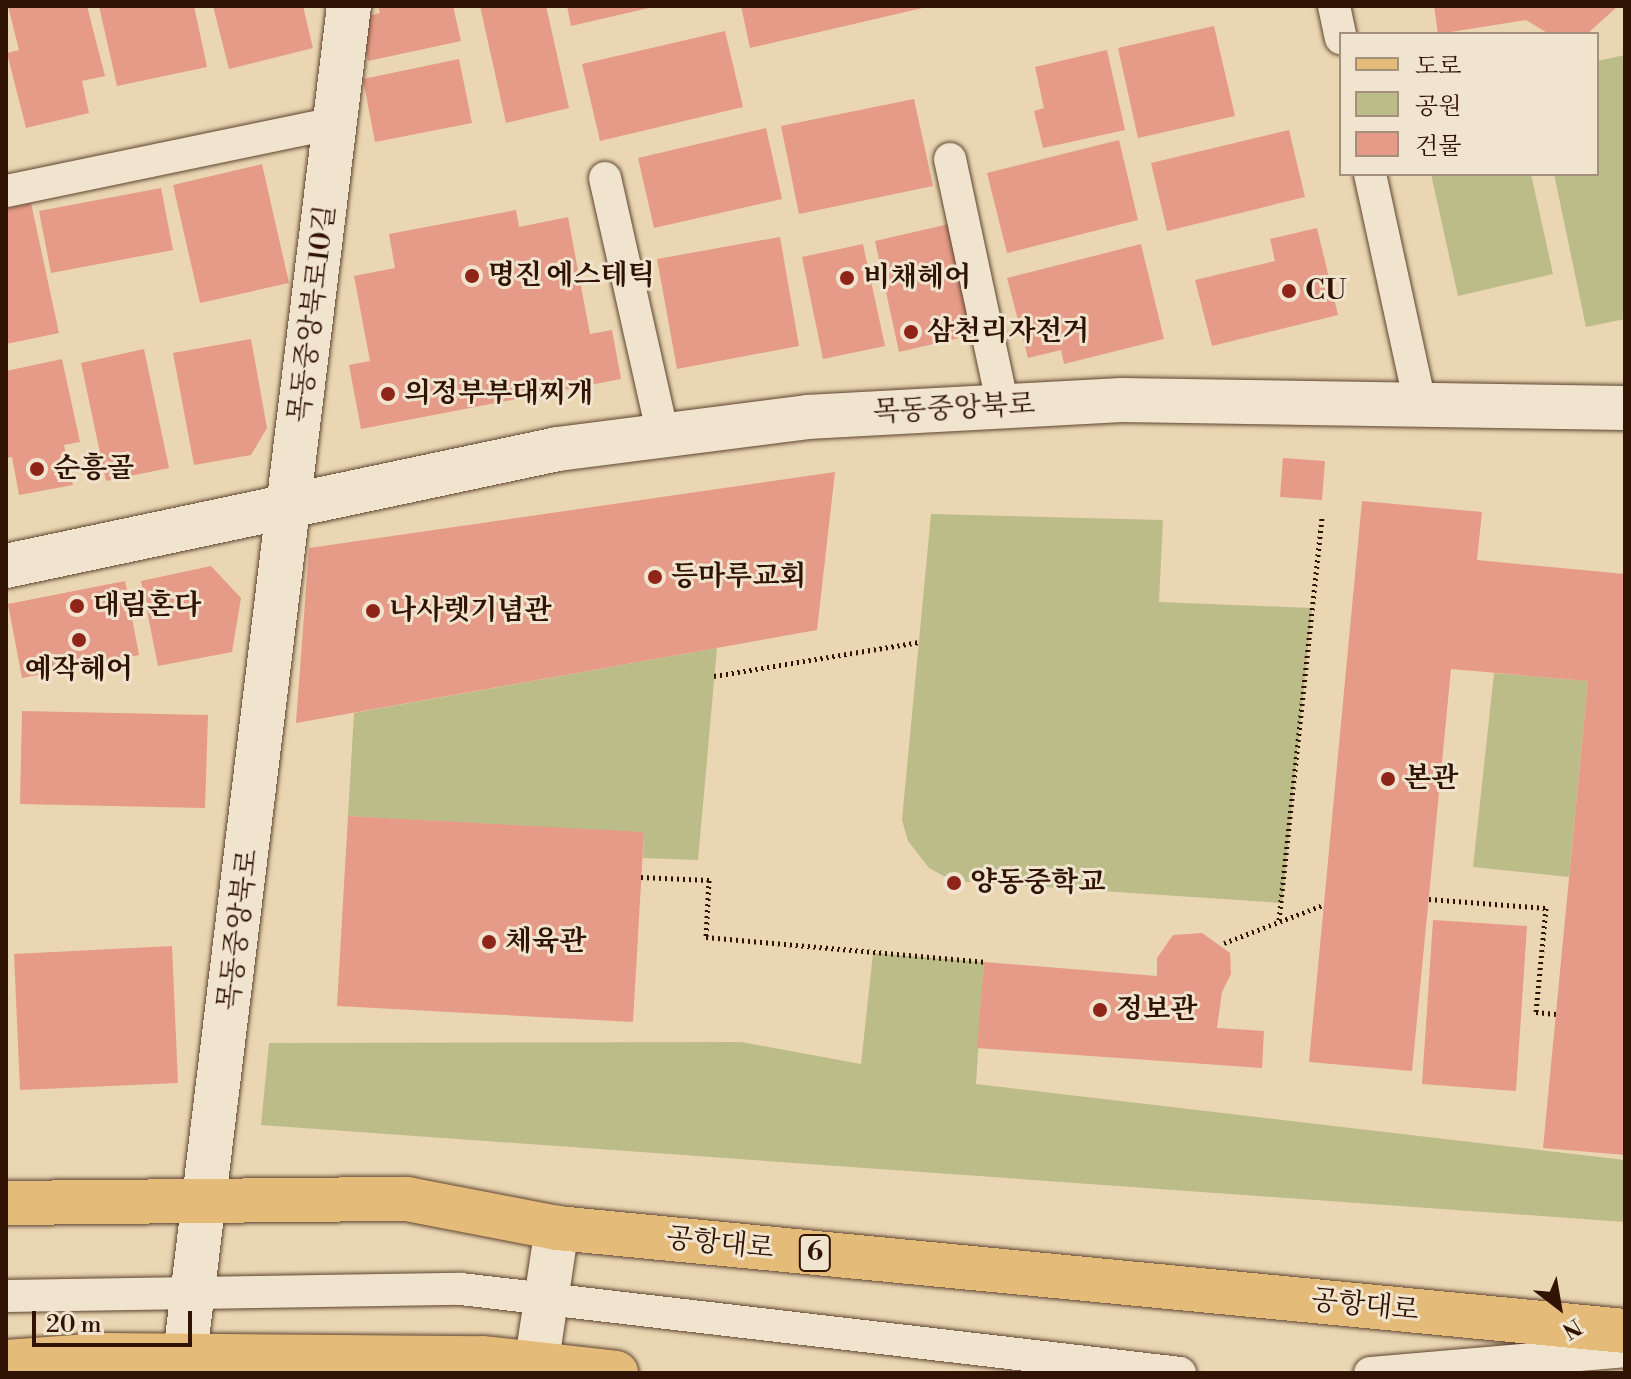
<!DOCTYPE html>
<html>
<head>
<meta charset="utf-8">
<style>
	body { margin:0 }
	#map { position:relative; width:1631px; height:1379px; overflow:hidden; background:#ead6b3; font-family:"Libre Bodoni","Noto Serif KR",serif }
	div>[style] { position:absolute }
	[style*='--x'] { left:calc(var(--x)*1px); top:calc(var(--y)*1px); width:calc(var(--w)*1px); rotate:calc(var(--a)*1deg) }
	.green>* { inset:0; background:#bcbc89 }
	.building>* { inset:0; background:#e59b87 }
	.path>* { height:5px; margin-top:-2.5px; transform-origin:0; background:repeating-linear-gradient(90deg,#311303 0 2px,transparent 0 6px) }
	.roads { filter:drop-shadow(0 0 2px #5f442f) drop-shadow(0 0 2px #5f442f) }
	.lane>* { height:32px; margin:-16px; padding:0 16px; transform-origin:16px; border-radius:16px; background:#f1e4ce }
	.street>* { height:44px; margin:-22px; padding:0 22px; transform-origin:22px; border-radius:22px; background:#f1e4ce }
	.secondary>* { height:44px; margin:-22px; padding:0 22px; transform-origin:22px; border-radius:22px; background:#f1e4ce }
	.primary>* { height:44px; margin:-22px; padding:0 22px; transform-origin:22px; border-radius:22px; background:#e5bb7a }
	.dots>* { width:22px; height:22px; translate:-50% -50%; box-sizing:border-box; border:4px solid #f1e4ce; border-radius:50% }
	span { translate:-50% -50%; white-space:nowrap; text-align:center; line-height:1.15; -webkit-text-stroke:6px #f1e4ce; paint-order:stroke }
	.shield-label span { padding:2px 6px; background:#f1e4ce; border:2px solid; border-radius:6px; -webkit-text-stroke-width:0 }
	.shield-label { font-size:26px; color:#311303; font-weight:700 }
	.poi-label { font-size:28px; color:#311303; font-weight:700 }
	.left { translate:0 -50%; text-align:left }
	.street-label { font-size:28px; color:#311303 }
	.frame { position:absolute; inset:0; border:8px solid #311303; pointer-events:none }
	.legend { position:absolute; left:1339px; top:32px; width:260px; height:144px; box-sizing:border-box; background:#f1e4ce; border:2px solid #a4907d; margin:0; padding:10px 14px; list-style:none; font-size:24px; color:#311303 }
	.legend li { display:flex; align-items:center; gap:16px; height:40px }
	.legend b { width:40px; border:2px solid #a4907d }
	.north { position:absolute; left:1519px; top:1267px; width:80px; height:80px; -webkit-text-stroke:6px #f1e4ce; paint-order:stroke; rotate:149deg; font-size:22px; font-weight:700; line-height:32px; text-align:center; color:#311303 }
	.north::after { content:''; display:block; margin:auto; width:28px; height:36px; background:#311303; clip-path:polygon(50% 0,100% 100%,50% 72%,0 100%) }
	.scale { position:absolute; left:32px; top:1311px; width:160px; height:36px; box-sizing:border-box; border:4px solid #311303; border-top:0; padding-left:10px; font-size:24px; line-height:28px; white-space:nowrap; color:#311303; -webkit-text-stroke:6px #f1e4ce; paint-order:stroke }
</style>
</head>
<body>
<div id="map">
	<div class="green">
		<i style="clip-path:polygon(1625px 55px,1625px 319px,1586px 327px,1554px 174px,1597px 174px,1597px 61px)"></i>
		<i style="clip-path:polygon(1431px 174px,1531px 174px,1553px 274px,1458px 296px)"></i>
		<i style="clip-path:polygon(931px 514px,1163px 520px,1159px 602px,1312px 608px,1282px 903px,953px 881px,929px 868px,908px 841px,902px 820px)"></i>
		<i style="clip-path:polygon(717px 648px,698px 860px,643px 858px,644px 833px,348px 816px,354px 713px)"></i>
		<i style="clip-path:polygon(1494px 673px,1588px 681px,1569px 877px,1473px 867px)"></i>
		<i style="clip-path:polygon(873px 953px,984px 962px,976px 1084px,1625px 1160px,1625px 1222px,261px 1125px,269px 1043px,741px 1042px,861px 1064px)"></i>
	</div>
	<div class="building">
		<i style="clip-path:polygon(8px 6px,87px 6px,105px 76px,82px 81px,89px 113px,26px 128px,7px 53px,19px 50px)"></i>
		<i style="clip-path:polygon(99px 6px,194px 6px,207px 67px,117px 86px)"></i>
		<i style="clip-path:polygon(213px 6px,303px 6px,313px 48px,229px 69px)"></i>
		<i style="clip-path:polygon(378px 6px,453px 6px,461px 41px,368px 61px,359px 18px,380px 13px)"></i>
		<i style="clip-path:polygon(480px 6px,546px 6px,569px 108px,506px 123px)"></i>
		<i style="clip-path:polygon(567px 6px,653px 6px,653px 7px,571px 26px)"></i>
		<i style="clip-path:polygon(741px 6px,927px 6px,927px 7px,750px 48px)"></i>
		<i style="clip-path:polygon(1434px 6px,1618px 6px,1587px 34px,1549px 34px,1526px 20px,1438px 34px)"></i>
		<i style="clip-path:polygon(1214px 26px,1235px 116px,1138px 138px,1118px 48px)"></i>
		<i style="clip-path:polygon(725px 31px,743px 107px,600px 141px,582px 64px)"></i>
		<i style="clip-path:polygon(1107px 50px,1125px 130px,1043px 148px,1034px 111px,1044px 108px,1035px 67px)"></i>
		<i style="clip-path:polygon(459px 59px,472px 123px,375px 142px,363px 79px)"></i>
		<i style="clip-path:polygon(914px 99px,933px 186px,799px 214px,781px 126px)"></i>
		<i style="clip-path:polygon(766px 128px,782px 199px,654px 228px,638px 158px)"></i>
		<i style="clip-path:polygon(1289px 130px,1305px 197px,1167px 231px,1151px 163px)"></i>
		<i style="clip-path:polygon(1119px 140px,1138px 220px,1007px 253px,987px 173px)"></i>
		<i style="clip-path:polygon(262px 164px,289px 283px,200px 303px,173px 185px)"></i>
		<i style="clip-path:polygon(161px 188px,173px 250px,51px 273px,39px 211px)"></i>
		<i style="clip-path:polygon(31px 203px,59px 333px,6px 344px,6px 209px)"></i>
		<i style="clip-path:polygon(516px 210px,519px 227px,568px 217px,590px 334px,612px 330px,621px 379px,361px 429px,349px 365px,370px 361px,354px 276px,395px 268px,389px 234px)"></i>
		<i style="clip-path:polygon(949px 224px,972px 335px,899px 352px,875px 241px)"></i>
		<i style="clip-path:polygon(1317px 228px,1338px 315px,1212px 346px,1195px 280px,1275px 261px,1270px 239px)"></i>
		<i style="clip-path:polygon(780px 237px,799px 346px,677px 369px,657px 259px)"></i>
		<i style="clip-path:polygon(863px 244px,885px 346px,823px 359px,802px 257px)"></i>
		<i style="clip-path:polygon(1141px 244px,1164px 339px,1064px 364px,1061px 350px,1028px 358px,1007px 278px)"></i>
		<i style="clip-path:polygon(251px 339px,267px 428px,251px 455px,194px 465px,173px 353px)"></i>
		<i style="clip-path:polygon(144px 349px,169px 468px,106px 481px,81px 363px)"></i>
		<i style="clip-path:polygon(62px 359px,80px 442px,64px 445px,73px 485px,19px 495px,12px 457px,6px 458px,6px 371px)"></i>
		<i style="clip-path:polygon(1283px 458px,1325px 461px,1322px 500px,1280px 497px)"></i>
		<i style="clip-path:polygon(835px 472px,817px 630px,296px 723px,309px 548px)"></i>
		<i style="clip-path:polygon(1362px 501px,1482px 512px,1477px 560px,1625px 574px,1625px 1155px,1543px 1148px,1588px 681px,1451px 669px,1412px 1071px,1309px 1062px)"></i>
		<i style="clip-path:polygon(211px 566px,241px 598px,232px 652px,158px 666px,141px 581px)"></i>
		<i style="clip-path:polygon(125px 581px,139px 655px,22px 678px,8px 604px)"></i>
		<i style="clip-path:polygon(22px 711px,208px 715px,205px 808px,20px 804px)"></i>
		<i style="clip-path:polygon(348px 816px,644px 832px,633px 1022px,337px 1006px)"></i>
		<i style="clip-path:polygon(1433px 920px,1527px 926px,1516px 1091px,1422px 1084px)"></i>
		<i style="clip-path:polygon(1202px 933px,1230px 953px,1231px 974px,1222px 992px,1217px 1028px,1264px 1031px,1262px 1068px,977px 1048px,984px 962px,1157px 976px,1157px 958px,1173px 935px)"></i>
		<i style="clip-path:polygon(172px 946px,178px 1083px,20px 1090px,14px 954px)"></i>
	</div>
	<div class="path">
		<i style="--x:714;--y:676;--w:208;--a:-9.4"></i>
		<i style="--x:641;--y:877;--w:68;--a:2.5"></i>
		<i style="--x:709;--y:880;--w:57;--a:93"></i>
		<i style="--x:706;--y:937;--w:279;--a:5.1"></i>
		<i style="--x:1429;--y:899;--w:117;--a:4.4"></i>
		<i style="--x:1546;--y:908;--w:104;--a:95.5"></i>
		<i style="--x:1536;--y:1012;--w:20;--a:6"></i>
		<i style="--x:1279;--y:920;--w:407;--a:-83.9"></i>
		<i style="--x:1224;--y:943;--w:106;--a:-21"></i>
	</div>
	<div class="roads">
		<div class="lane">
			<i style="--x:1334;--y:6;--w:33;--a:78"></i>
			<i style="--x:950;--y:159;--w:253;--a:77.9"></i>
			<i style="--x:1370;--y:174;--w:235;--a:77.7"></i>
			<i style="--x:605;--y:178;--w:263;--a:77.3"></i>
			<i style="--x:6;--y:191;--w:336;--a:-11.7"></i>
			<i style="--x:6;--y:1296;--w:455;--a:-0.9"></i>
			<i style="--x:461;--y:1289;--w:724;--a:6.66"></i>
			<i style="--x:1370;--y:1373;--w:256;--a:-4.9"></i>
		</div>
		<div class="street">
			<i style="--x:185;--y:1355;--w:1359;--a:-83.07"></i>
			<i style="--x:535;--y:1373;--w:147;--a:-81.4"></i>
		</div>
		<div class="secondary">
			<i style="--x:6;--y:566;--w:564;--a:-11.97"></i>
			<i style="--x:558;--y:449;--w:251;--a:-7.3"></i>
			<i style="--x:807;--y:417;--w:315;--a:-3.1"></i>
			<i style="--x:1122;--y:400;--w:503;--a:0.91"></i>
		</div>
		<div class="primary">
			<i style="--x:6;--y:1203;--w:401;--a:-0.6"></i>
			<i style="--x:407;--y:1199;--w:153;--a:10.9"></i>
			<i style="--x:557;--y:1228;--w:1073;--a:5.51"></i>
			<i style="--x:6;--y:1362;--w:98;--a:-4.1"></i>
			<i style="--x:104;--y:1355;--w:379;--a:0.5"></i>
			<i style="--x:483;--y:1358;--w:134;--a:6.4"></i>
		</div>
	</div>
	<div class="dots">
		<i style="left:472px;top:276px;background:#8f2418"></i>
		<i style="left:847px;top:278px;background:#8f2418"></i>
		<i style="left:1289px;top:291px;background:#8f2418"></i>
		<i style="left:911px;top:332px;background:#8f2418"></i>
		<i style="left:388px;top:394px;background:#8f2418"></i>
		<i style="left:37px;top:469px;background:#8f2418"></i>
		<i style="left:655px;top:577px;background:#8f2418"></i>
		<i style="left:77px;top:606px;background:#8f2418"></i>
		<i style="left:373px;top:611px;background:#8f2418"></i>
		<i style="left:79px;top:640px;background:#8f2418"></i>
		<i style="left:1388px;top:779px;background:#8f2418"></i>
		<i style="left:954px;top:883px;background:#8f2418"></i>
		<i style="left:489px;top:942px;background:#8f2418"></i>
		<i style="left:1100px;top:1010px;background:#8f2418"></i>
	</div>
	<div class="shield-label">
		<span style="left:815px;top:1253px">6</span>
	</div>
	<div class="poi-label">
		<span class="left" style="left:488px;top:276px">명진 에스테틱</span>
		<span class="left" style="left:863px;top:278px">비채헤어</span>
		<span class="left" style="left:1305px;top:291px">CU</span>
		<span class="left" style="left:927px;top:332px">삼천리자전거</span>
		<span class="left" style="left:404px;top:394px">의정부부대찌개</span>
		<span class="left" style="left:53px;top:469px">순흥골</span>
		<span class="left" style="left:671px;top:577px">등마루교회</span>
		<span class="left" style="left:93px;top:606px">대림혼다</span>
		<span class="left" style="left:389px;top:611px">나사렛기념관</span>
		<span style="left:79px;top:670px">예작헤어</span>
		<span class="left" style="left:1404px;top:779px">본관</span>
		<span class="left" style="left:970px;top:883px">양동중학교</span>
		<span class="left" style="left:505px;top:942px">체육관</span>
		<span class="left" style="left:1116px;top:1010px">정보관</span>
	</div>
	<div class="street-label">
		<span style="left:313px;top:314px;rotate:-83deg">목동중앙북로10길</span>
		<span style="left:954px;top:409px;rotate:-3deg">목동중앙북로</span>
		<span style="left:239px;top:930px;rotate:-83deg">목동중앙북로</span>
		<span style="left:720px;top:1244px;rotate:6deg">공항대로</span>
		<span style="left:1365px;top:1306px;rotate:6deg">공항대로</span>
	</div>
	<div class="frame"></div>
	<ul class="legend">
	<li><b style="height:10px;background:#e5bb7a"></b>도로</li>
	<li><b style="height:22px;background:#bcbc89"></b>공원</li>
	<li><b style="height:22px;background:#e59b87"></b>건물</li>
	</ul>
	<div class="north">N</div>
	<div class="scale">20 m</div>
</div>
</body>
</html>
